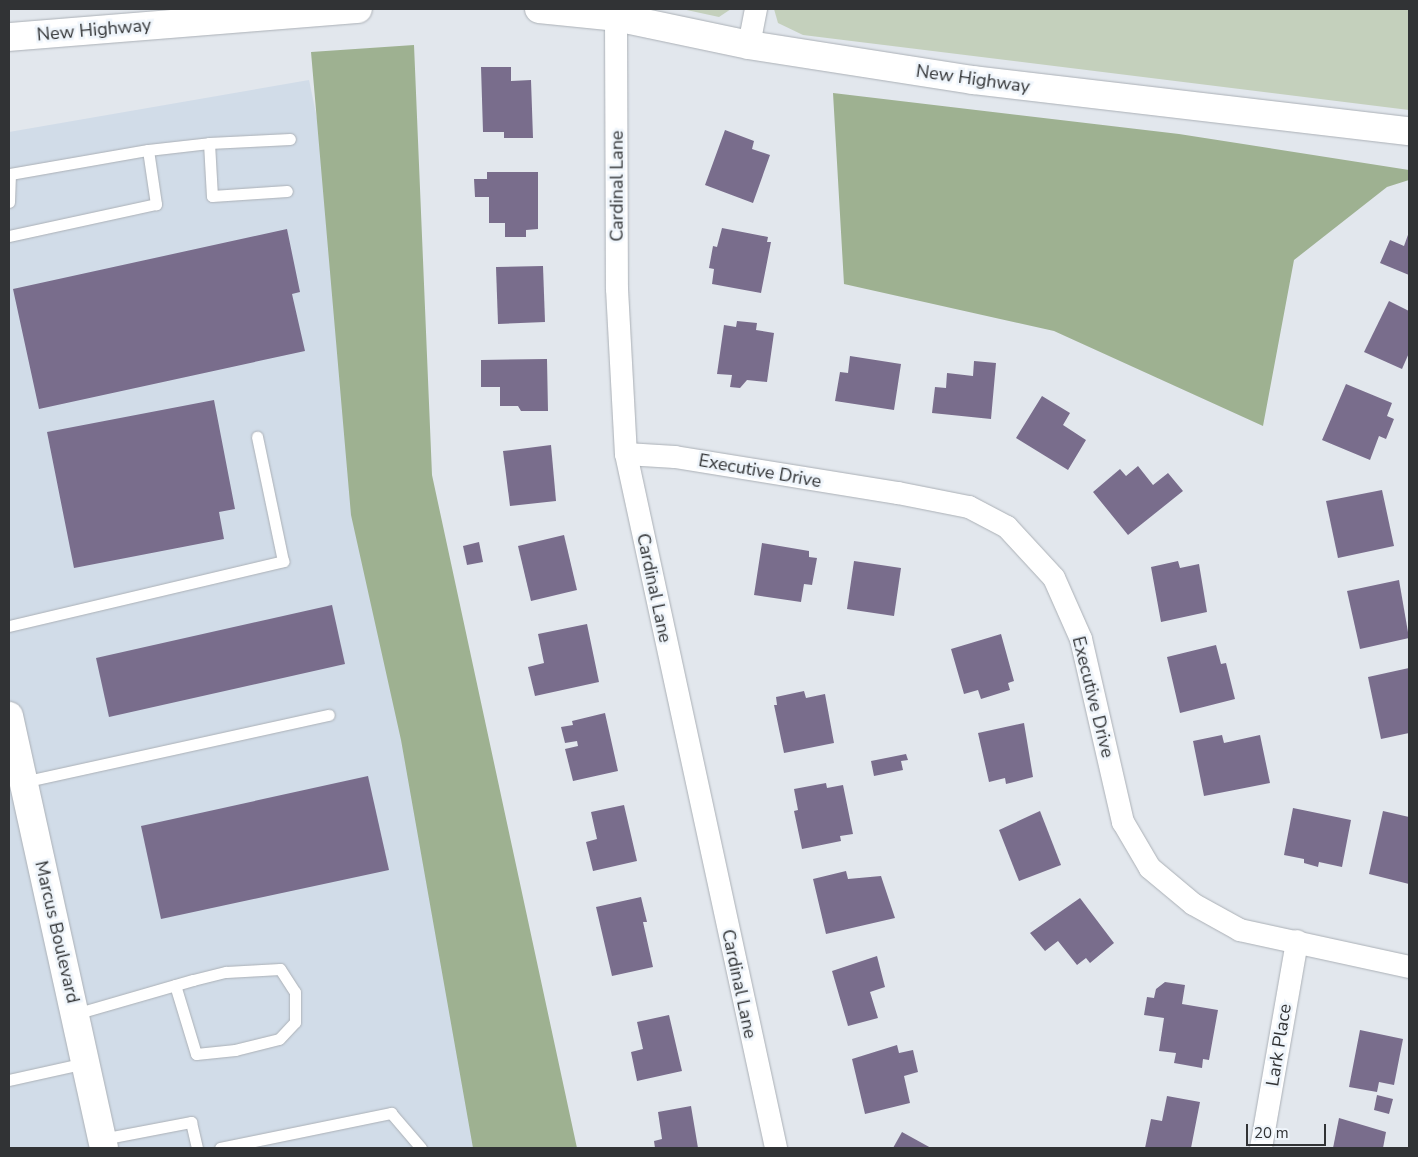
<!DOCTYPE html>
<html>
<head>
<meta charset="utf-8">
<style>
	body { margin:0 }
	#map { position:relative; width:1418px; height:1157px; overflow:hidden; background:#e2e7ed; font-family:"Nunito Sans",sans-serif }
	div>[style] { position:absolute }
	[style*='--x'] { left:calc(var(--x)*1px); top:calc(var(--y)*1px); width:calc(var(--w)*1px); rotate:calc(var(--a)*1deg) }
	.built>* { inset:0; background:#d1dce8 }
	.green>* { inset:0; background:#c4d0bc }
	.forest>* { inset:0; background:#9eb191 }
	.building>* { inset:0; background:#796d8c }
	.roads { filter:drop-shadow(0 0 1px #abb0b6) drop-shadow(0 0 1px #abb0b6) }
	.lane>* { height:11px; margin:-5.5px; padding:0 5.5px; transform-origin:5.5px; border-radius:5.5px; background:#fff }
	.street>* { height:22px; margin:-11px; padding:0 11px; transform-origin:11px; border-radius:11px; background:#fff }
	.secondary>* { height:28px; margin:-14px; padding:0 14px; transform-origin:14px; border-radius:14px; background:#fff }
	span { translate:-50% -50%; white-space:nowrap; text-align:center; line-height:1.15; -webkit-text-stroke:5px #eff5fb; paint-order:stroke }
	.street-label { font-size:18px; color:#313335 }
	.frame { position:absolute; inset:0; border:10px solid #313335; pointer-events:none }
	.scale { position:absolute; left:1246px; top:1124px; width:80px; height:22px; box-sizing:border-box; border:2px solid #313335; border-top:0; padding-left:6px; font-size:15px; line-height:18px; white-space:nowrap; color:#313335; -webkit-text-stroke:4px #eff5fb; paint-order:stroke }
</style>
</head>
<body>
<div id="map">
	<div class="built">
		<i style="clip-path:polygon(309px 80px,530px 1148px,9px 1148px,9px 132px)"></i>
	</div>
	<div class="green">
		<i style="clip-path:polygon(682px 9px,731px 9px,719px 17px)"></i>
		<i style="clip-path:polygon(774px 9px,1409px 9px,1409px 110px,803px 35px,778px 23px)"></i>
	</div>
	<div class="forest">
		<i style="clip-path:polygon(414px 45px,432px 475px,577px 1148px,473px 1148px,401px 740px,351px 515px,311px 52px)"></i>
		<i style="clip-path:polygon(833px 93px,1179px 134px,1409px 170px,1409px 180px,1387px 187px,1294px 260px,1263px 426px,1054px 331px,844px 284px)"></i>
	</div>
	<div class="building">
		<i style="clip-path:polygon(481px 67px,511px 67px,511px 81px,531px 80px,533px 138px,504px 138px,504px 132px,483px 132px)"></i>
		<i style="clip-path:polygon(725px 130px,754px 141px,752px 149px,770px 155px,753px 203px,705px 185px)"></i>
		<i style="clip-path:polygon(487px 172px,538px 172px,538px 229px,526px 230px,526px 237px,505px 237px,505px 223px,489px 223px,489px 197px,475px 197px,474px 179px,487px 179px)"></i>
		<i style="clip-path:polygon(722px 228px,768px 237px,767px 242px,771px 242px,761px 293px,712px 284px,714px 269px,709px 268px,713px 246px,717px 247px)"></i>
		<i style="clip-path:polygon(287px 229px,300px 292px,292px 294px,305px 351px,39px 409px,13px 289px)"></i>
		<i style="clip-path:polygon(1409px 232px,1409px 275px,1380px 263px,1390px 240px,1404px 246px)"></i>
		<i style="clip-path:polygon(543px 266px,545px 322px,498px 324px,496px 267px)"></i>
		<i style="clip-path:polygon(1389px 301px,1409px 311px,1409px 353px,1402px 369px,1364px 352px)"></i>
		<i style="clip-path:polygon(737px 321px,757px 323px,756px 330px,774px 333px,767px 382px,747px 380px,740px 388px,730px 387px,732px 375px,717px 374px,724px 325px,736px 327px)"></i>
		<i style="clip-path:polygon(850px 356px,901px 364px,894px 410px,835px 401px,840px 372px,848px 373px)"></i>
		<i style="clip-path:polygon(547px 359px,548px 411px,521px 411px,518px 406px,500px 406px,500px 387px,481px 387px,481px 360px)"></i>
		<i style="clip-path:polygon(974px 361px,996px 363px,991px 419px,932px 413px,935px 387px,946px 388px,947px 373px,973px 376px)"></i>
		<i style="clip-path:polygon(1346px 384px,1392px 403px,1387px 416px,1394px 419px,1386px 439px,1379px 436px,1370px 460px,1322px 440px)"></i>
		<i style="clip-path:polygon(1042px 396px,1070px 413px,1063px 425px,1086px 440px,1068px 470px,1016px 438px)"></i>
		<i style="clip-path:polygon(214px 400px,235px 509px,219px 512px,224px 539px,74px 568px,47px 432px)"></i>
		<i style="clip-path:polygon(551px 445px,556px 501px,510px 506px,503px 451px)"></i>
		<i style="clip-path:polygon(1138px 466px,1153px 485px,1168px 473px,1183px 491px,1128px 535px,1093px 492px,1120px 469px,1126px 476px)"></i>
		<i style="clip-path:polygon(1382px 490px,1394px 546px,1338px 558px,1326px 501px)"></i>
		<i style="clip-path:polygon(564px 535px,577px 590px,531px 601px,518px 546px)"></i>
		<i style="clip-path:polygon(479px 542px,483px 562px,467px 565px,463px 546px)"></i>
		<i style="clip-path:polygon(762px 543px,809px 551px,809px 557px,817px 558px,812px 585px,804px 584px,801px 602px,754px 595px)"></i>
		<i style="clip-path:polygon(854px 561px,901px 568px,894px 616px,847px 609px)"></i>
		<i style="clip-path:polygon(1178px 561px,1180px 568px,1199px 564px,1207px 612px,1161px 622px,1151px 567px)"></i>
		<i style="clip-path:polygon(1399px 580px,1409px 638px,1360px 649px,1347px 591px)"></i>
		<i style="clip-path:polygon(332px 605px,345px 664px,109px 717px,96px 658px)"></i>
		<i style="clip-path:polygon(587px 624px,599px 682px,535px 696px,528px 667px,544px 663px,538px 634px)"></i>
		<i style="clip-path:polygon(1001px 634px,1014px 681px,1008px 683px,1010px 690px,981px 699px,978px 690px,964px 694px,951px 649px)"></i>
		<i style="clip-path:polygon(1216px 645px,1221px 664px,1226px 663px,1235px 699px,1180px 713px,1167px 657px)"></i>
		<i style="clip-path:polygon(1409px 668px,1409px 733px,1381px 739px,1368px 677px)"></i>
		<i style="clip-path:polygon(804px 691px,806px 698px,825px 694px,834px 743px,784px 753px,774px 705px,777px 705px,776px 697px)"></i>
		<i style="clip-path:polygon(605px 713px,618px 771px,573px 781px,565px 749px,578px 746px,577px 741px,565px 743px,561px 727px,573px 725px,572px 721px)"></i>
		<i style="clip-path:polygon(1024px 723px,1033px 777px,1006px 784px,1005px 778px,989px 782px,978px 733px)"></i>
		<i style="clip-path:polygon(1222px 735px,1224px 743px,1260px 735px,1270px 783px,1204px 796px,1193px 741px)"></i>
		<i style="clip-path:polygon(906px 754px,908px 760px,901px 761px,903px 770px,874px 776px,871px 761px)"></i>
		<i style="clip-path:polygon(368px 776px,389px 870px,161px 919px,141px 826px)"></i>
		<i style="clip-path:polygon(826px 783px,827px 788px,843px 785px,853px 834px,840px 836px,841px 841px,802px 849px,794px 811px,798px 810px,794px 789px)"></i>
		<i style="clip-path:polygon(624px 805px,637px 861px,593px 871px,586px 842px,597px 839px,591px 812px)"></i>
		<i style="clip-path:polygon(1293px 808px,1351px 820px,1342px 867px,1319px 862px,1318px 867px,1304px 863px,1304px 859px,1284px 855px)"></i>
		<i style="clip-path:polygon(1040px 811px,1061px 865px,1019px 881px,999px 830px)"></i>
		<i style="clip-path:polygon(1383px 811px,1409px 817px,1409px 884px,1369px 874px)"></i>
		<i style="clip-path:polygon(846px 871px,848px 879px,881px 876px,895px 918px,826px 934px,813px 879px)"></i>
		<i style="clip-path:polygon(641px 897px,647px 922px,643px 922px,653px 967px,612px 976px,596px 907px)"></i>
		<i style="clip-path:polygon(1080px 898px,1114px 943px,1090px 963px,1086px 958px,1077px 965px,1058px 941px,1045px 951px,1030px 933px)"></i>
		<i style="clip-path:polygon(877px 956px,885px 987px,870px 992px,878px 1018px,848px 1026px,832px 971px)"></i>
		<i style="clip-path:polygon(1165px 982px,1185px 985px,1182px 1004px,1218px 1010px,1209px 1060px,1203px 1059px,1202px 1068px,1174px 1063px,1176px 1053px,1159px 1051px,1164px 1018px,1144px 1015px,1147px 997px,1154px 998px,1156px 989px)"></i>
		<i style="clip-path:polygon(669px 1015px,682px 1071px,637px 1081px,631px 1052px,643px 1049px,637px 1022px)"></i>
		<i style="clip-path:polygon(1360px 1030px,1403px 1039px,1394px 1085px,1379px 1082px,1377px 1092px,1349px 1087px)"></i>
		<i style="clip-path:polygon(897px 1045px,899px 1053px,913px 1050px,918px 1072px,904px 1076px,910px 1103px,865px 1114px,852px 1059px)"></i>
		<i style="clip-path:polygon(1377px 1095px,1393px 1099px,1389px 1114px,1374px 1110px)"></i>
		<i style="clip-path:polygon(1167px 1096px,1200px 1102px,1191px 1148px,1145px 1148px,1151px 1119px,1162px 1121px)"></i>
		<i style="clip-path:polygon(691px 1106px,698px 1148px,655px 1148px,654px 1141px,662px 1139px,658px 1112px)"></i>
		<i style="clip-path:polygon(1339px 1118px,1386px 1132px,1383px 1148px,1333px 1148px)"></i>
		<i style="clip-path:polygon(902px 1132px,931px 1148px,893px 1148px)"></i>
	</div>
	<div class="roads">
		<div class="lane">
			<i style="--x:209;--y:143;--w:81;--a:-2.8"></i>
			<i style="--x:148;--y:150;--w:61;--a:-6.5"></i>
			<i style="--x:209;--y:143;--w:53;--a:86.8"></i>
			<i style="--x:212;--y:196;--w:75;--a:-3.8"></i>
			<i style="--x:9;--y:202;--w:28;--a:-88"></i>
			<i style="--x:10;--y:174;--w:140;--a:-9.9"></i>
			<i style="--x:148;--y:150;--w:55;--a:81.6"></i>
			<i style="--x:156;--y:204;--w:150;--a:167.7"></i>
			<i style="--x:9;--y:626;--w:282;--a:-13.3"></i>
			<i style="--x:283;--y:561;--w:127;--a:-101.8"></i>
			<i style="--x:23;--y:782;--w:313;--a:-12.4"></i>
			<i style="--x:75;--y:1014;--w:123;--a:-16.1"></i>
			<i style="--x:193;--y:980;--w:34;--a:-14"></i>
			<i style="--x:226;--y:972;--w:54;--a:-3.2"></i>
			<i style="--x:280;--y:969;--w:27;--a:57"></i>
			<i style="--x:295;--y:992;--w:30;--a:90"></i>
			<i style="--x:295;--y:1022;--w:23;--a:133"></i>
			<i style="--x:279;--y:1039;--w:45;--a:166"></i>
			<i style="--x:235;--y:1050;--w:39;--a:174"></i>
			<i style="--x:196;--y:1054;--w:72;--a:-106.9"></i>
			<i style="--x:9;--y:1080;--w:78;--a:-12.6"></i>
			<i style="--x:102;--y:1139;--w:91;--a:-10.8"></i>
			<i style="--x:191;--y:1122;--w:27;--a:77"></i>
			<i style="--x:220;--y:1148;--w:175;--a:-11.6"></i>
			<i style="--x:391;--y:1113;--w:46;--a:49.4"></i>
		</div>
		<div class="street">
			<i style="--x:616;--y:17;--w:272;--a:89.8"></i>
			<i style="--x:617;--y:289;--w:165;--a:86.9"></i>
			<i style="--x:626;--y:454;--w:710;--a:77.8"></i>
			<i style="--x:749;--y:45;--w:37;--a:-79"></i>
			<i style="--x:626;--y:454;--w:49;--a:3.5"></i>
			<i style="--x:675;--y:457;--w:226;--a:9.2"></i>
			<i style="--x:898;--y:493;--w:72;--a:11.2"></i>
			<i style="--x:969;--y:507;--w:43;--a:27.8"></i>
			<i style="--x:1007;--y:527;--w:69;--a:47.3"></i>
			<i style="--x:1054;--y:578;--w:67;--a:66.1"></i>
			<i style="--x:1081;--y:639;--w:188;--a:77.1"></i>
			<i style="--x:1123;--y:822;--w:53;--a:59.6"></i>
			<i style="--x:1150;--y:868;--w:56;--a:39.9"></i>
			<i style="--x:1193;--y:904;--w:54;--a:29"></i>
			<i style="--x:1240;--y:930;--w:173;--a:12.3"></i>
			<i style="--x:1261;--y:1148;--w:210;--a:-80.1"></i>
		</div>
		<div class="secondary">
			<i style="--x:539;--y:9;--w:77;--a:5.9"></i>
			<i style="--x:616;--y:17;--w:136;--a:11.9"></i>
			<i style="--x:749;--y:45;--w:227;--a:8.9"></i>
			<i style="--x:973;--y:80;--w:439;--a:6.7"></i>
			<i style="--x:9;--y:37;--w:350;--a:-4.6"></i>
			<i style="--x:9;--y:716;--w:442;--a:77.6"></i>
		</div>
	</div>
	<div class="street-label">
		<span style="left:94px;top:30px;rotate:-5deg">New Highway</span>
		<span style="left:973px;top:79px;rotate:8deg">New Highway</span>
		<span style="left:617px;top:186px;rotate:-90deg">Cardinal Lane</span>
		<span style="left:760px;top:471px;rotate:10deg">Executive Drive</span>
		<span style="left:654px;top:588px;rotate:78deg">Cardinal Lane</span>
		<span style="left:1093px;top:697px;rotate:76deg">Executive Drive</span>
		<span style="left:57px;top:932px;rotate:77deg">Marcus Boulevard</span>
		<span style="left:739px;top:984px;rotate:78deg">Cardinal Lane</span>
		<span style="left:1279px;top:1045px;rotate:-81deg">Lark Place</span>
	</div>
	<div class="frame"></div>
	<div class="scale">20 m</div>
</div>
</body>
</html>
